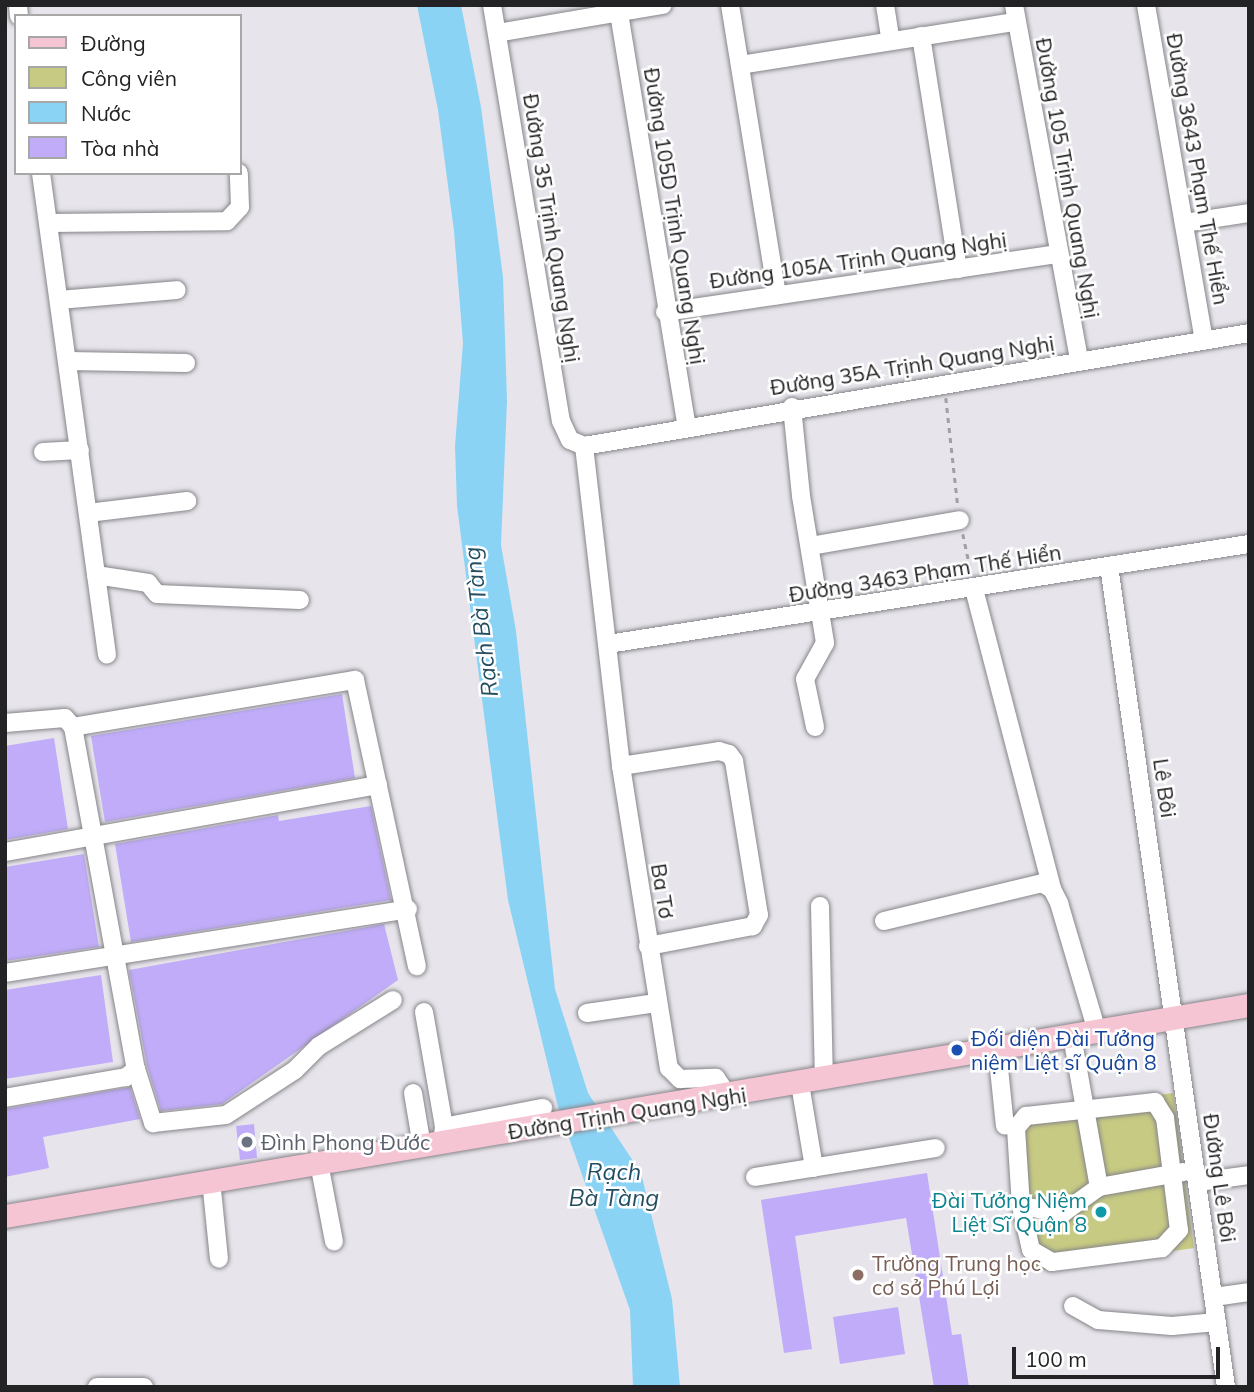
<!DOCTYPE html>
<html>
<head>
<meta charset="utf-8">
<style>
	body { margin:0 }
	#map { position:relative; width:1254px; height:1392px; overflow:hidden; background:#e7e5eb; font-family:Mulish,sans-serif }
	div>[style] { position:absolute }
	[style*='--x'] { left:calc(var(--x)*1px); top:calc(var(--y)*1px); width:calc(var(--w)*1px); rotate:calc(var(--a)*1deg) }
	.green>* { inset:0; background:#c7ca82 }
	.water>* { inset:0; background:#8ad3f5 }
	.building>* { inset:0; background:#c0acf8 }
	.path>* { height:2.5px; margin-top:-1.25px; transform-origin:0; background:repeating-linear-gradient(90deg,#a09fa4 0 5px,transparent 0 10px) }
	.roads { filter:drop-shadow(0 0 2px #86858a) drop-shadow(0 0 2px #86858a) }
	.minor>* { height:18px; margin:-9px; padding:0 9px; transform-origin:9px; border-radius:9px; background:#fff }
	.major>* { height:23px; margin:-11.5px; padding:0 11.5px; transform-origin:11.5px; border-radius:11.5px; background:#f6c5d3 }
	.dots>* { width:19px; height:19px; translate:-50% -50%; box-sizing:border-box; border:4px solid #fff; border-radius:50% }
	span { translate:-50% -50%; white-space:nowrap; text-align:center; line-height:1.15; -webkit-text-stroke:5px #fff; paint-order:stroke }
	.street-label { font-size:21px; color:#232325 }
	.transit-label { font-size:21px; color:#164399 }
	.left { translate:0 -50%; text-align:left }
	.worship-label { font-size:21px; color:#5b616d }
	.culture-label { font-size:21px; color:#0d838f }
	.right { translate:-100% -50%; text-align:right }
	.education-label { font-size:21px; color:#785e54 }
	.water-label { font-size:23px; color:#244d60; font-style:italic }
	.frame { position:absolute; inset:0; border:7px solid #232325; pointer-events:none }
	.legend { position:absolute; left:14px; top:14px; width:228px; height:161px; box-sizing:border-box; background:#fff; border:2px solid #a7a7a8; margin:0; padding:9px 12px; list-style:none; font-size:21px; color:#232325 }
	.legend li { display:flex; align-items:center; gap:14px; height:35px }
	.legend b { width:35px; border:2px solid #a7a7a8 }
	.scale { position:absolute; left:1012px; top:1347px; width:208px; height:32px; box-sizing:border-box; border:4px solid #232325; border-top:0; padding-left:9px; font-size:21px; line-height:24px; white-space:nowrap; color:#232325; -webkit-text-stroke:5px #fff; paint-order:stroke }
</style>
</head>
<body>
<div id="map">
	<div class="green">
		<i style="clip-path:polygon(1173px 1093px,1194px 1248px,1035px 1271px,1014px 1115px)"></i>
	</div>
	<div class="water">
		<i style="clip-path:polygon(417px 5px,461px 5px,481px 107px,503px 277px,507px 401px,501px 545px,516px 631px,555px 989px,588px 1093px,641px 1173px,672px 1299px,680px 1387px,633px 1387px,630px 1310px,558px 1107px,508px 900px,457px 506px,455px 446px,463px 343px,454px 231px,438px 110px)"></i>
	</div>
	<div class="building">
		<i style="clip-path:polygon(342px 694px,355px 778px,105px 822px,91px 736px)"></i>
		<i style="clip-path:polygon(54px 738px,68px 829px,5px 840px,5px 746px)"></i>
		<i style="clip-path:polygon(371px 806px,391px 900px,131px 942px,115px 844px,278px 815px,279px 821px)"></i>
		<i style="clip-path:polygon(84px 854px,99px 947px,5px 961px,5px 867px)"></i>
		<i style="clip-path:polygon(384px 924px,398px 980px,222px 1104px,161px 1111px,147px 1066px,129px 970px)"></i>
		<i style="clip-path:polygon(101px 975px,113px 1062px,5px 1079px,5px 990px)"></i>
		<i style="clip-path:polygon(130px 1087px,140px 1119px,43px 1137px,49px 1168px,5px 1177px,5px 1109px)"></i>
		<i style="clip-path:polygon(254px 1124px,257px 1158px,240px 1160px,236px 1126px)"></i>
		<i style="clip-path:polygon(927px 1173px,952px 1335px,961px 1334px,969px 1387px,934px 1387px,906px 1218px,795px 1236px,812px 1349px,784px 1353px,761px 1200px)"></i>
		<i style="clip-path:polygon(898px 1307px,905px 1354px,840px 1364px,833px 1317px)"></i>
	</div>
	<div class="path">
		<i style="--x:946;--y:398;--w:109;--a:83.7"></i>
		<i style="--x:963;--y:534;--w:39;--a:78"></i>
	</div>
	<div class="roads">
		<div class="minor">
			<i style="--x:18;--y:5;--w:11;--a:85"></i>
			<i style="--x:492;--y:5;--w:422;--a:80.6"></i>
			<i style="--x:561;--y:421;--w:21;--a:65"></i>
			<i style="--x:570;--y:440;--w:15;--a:23"></i>
			<i style="--x:730;--y:5;--w:294;--a:80.8"></i>
			<i style="--x:885;--y:5;--w:36;--a:81"></i>
			<i style="--x:1014;--y:5;--w:361;--a:79.6"></i>
			<i style="--x:1146;--y:5;--w:340;--a:80.2"></i>
			<i style="--x:619;--y:13;--w:420;--a:80.7"></i>
			<i style="--x:497;--y:33;--w:168;--a:-9.6"></i>
			<i style="--x:921;--y:36;--w:236;--a:81"></i>
			<i style="--x:740;--y:65;--w:279;--a:-8.9"></i>
			<i style="--x:41;--y:173;--w:486;--a:82.2"></i>
			<i style="--x:48;--y:223;--w:179;--a:-0.6"></i>
			<i style="--x:227;--y:221;--w:19;--a:-47"></i>
			<i style="--x:240;--y:207;--w:34;--a:-92"></i>
			<i style="--x:1184;--y:223;--w:66;--a:-8.7"></i>
			<i style="--x:59;--y:300;--w:118;--a:-4.8"></i>
			<i style="--x:665;--y:312;--w:397;--a:-8.4"></i>
			<i style="--x:68;--y:361;--w:118;--a:1"></i>
			<i style="--x:792;--y:407;--w:89;--a:84.2"></i>
			<i style="--x:801;--y:496;--w:149;--a:80.7"></i>
			<i style="--x:825;--y:643;--w:41;--a:119.1"></i>
			<i style="--x:805;--y:679;--w:49;--a:78.2"></i>
			<i style="--x:584;--y:446;--w:322;--a:83.4"></i>
			<i style="--x:621;--y:766;--w:306;--a:81"></i>
			<i style="--x:669;--y:1068;--w:16;--a:45"></i>
			<i style="--x:680;--y:1079;--w:36;--a:-2"></i>
			<i style="--x:716;--y:1078;--w:23;--a:56"></i>
			<i style="--x:584;--y:446;--w:675;--a:-9.64"></i>
			<i style="--x:43;--y:452;--w:37;--a:-3"></i>
			<i style="--x:88;--y:513;--w:100;--a:-6.9"></i>
			<i style="--x:810;--y:546;--w:152;--a:-9.8"></i>
			<i style="--x:1109;--y:566;--w:829;--a:81.89"></i>
			<i style="--x:96;--y:575;--w:53;--a:8.7"></i>
			<i style="--x:148;--y:583;--w:14;--a:51"></i>
			<i style="--x:157;--y:594;--w:143;--a:2.4"></i>
			<i style="--x:974;--y:589;--w:310;--a:75.4"></i>
			<i style="--x:608;--y:644;--w:649;--a:-8.87"></i>
			<i style="--x:5;--y:723;--w:60;--a:-4.8"></i>
			<i style="--x:65;--y:718;--w:12;--a:48"></i>
			<i style="--x:73;--y:727;--w:348;--a:79.6"></i>
			<i style="--x:136;--y:1069;--w:13;--a:141"></i>
			<i style="--x:126;--y:1077;--w:123;--a:170.2"></i>
			<i style="--x:73;--y:727;--w:286;--a:-9.5"></i>
			<i style="--x:355;--y:680;--w:293;--a:77.8"></i>
			<i style="--x:621;--y:766;--w:99;--a:-8.7"></i>
			<i style="--x:719;--y:751;--w:10;--a:17"></i>
			<i style="--x:729;--y:754;--w:9;--a:54"></i>
			<i style="--x:734;--y:761;--w:156;--a:80.8"></i>
			<i style="--x:759;--y:915;--w:13;--a:119"></i>
			<i style="--x:753;--y:926;--w:107;--a:169.2"></i>
			<i style="--x:5;--y:852;--w:379;--a:-10.2"></i>
			<i style="--x:820;--y:906;--w:174;--a:88.7"></i>
			<i style="--x:884;--y:921;--w:163;--a:-13.5"></i>
			<i style="--x:1042;--y:883;--w:12;--a:31"></i>
			<i style="--x:1052;--y:889;--w:16;--a:63"></i>
			<i style="--x:1059;--y:903;--w:134;--a:73.5"></i>
			<i style="--x:5;--y:973;--w:408;--a:-9"></i>
			<i style="--x:424;--y:1012;--w:117;--a:80.1"></i>
			<i style="--x:444;--y:1127;--w:16;--a:97"></i>
			<i style="--x:587;--y:1013;--w:70;--a:-8.2"></i>
			<i style="--x:1072;--y:1036;--w:153;--a:79.9"></i>
			<i style="--x:1099;--y:1187;--w:85;--a:-10.1"></i>
			<i style="--x:997;--y:1049;--w:77;--a:84.1"></i>
			<i style="--x:136;--y:1069;--w:57;--a:72.5"></i>
			<i style="--x:153;--y:1123;--w:73;--a:-6.3"></i>
			<i style="--x:226;--y:1115;--w:82;--a:-33.1"></i>
			<i style="--x:295;--y:1070;--w:34;--a:-45"></i>
			<i style="--x:319;--y:1046;--w:87;--a:-31.9"></i>
			<i style="--x:800;--y:1084;--w:85;--a:80.5"></i>
			<i style="--x:413;--y:1093;--w:54;--a:80.4"></i>
			<i style="--x:1155;--y:1102;--w:19;--a:58"></i>
			<i style="--x:1165;--y:1118;--w:113;--a:82.9"></i>
			<i style="--x:1179;--y:1230;--w:25;--a:133"></i>
			<i style="--x:1162;--y:1248;--w:111;--a:172.7"></i>
			<i style="--x:1052;--y:1262;--w:24;--a:-150"></i>
			<i style="--x:1031;--y:1250;--w:45;--a:-102.8"></i>
			<i style="--x:1021;--y:1206;--w:78;--a:-93.7"></i>
			<i style="--x:1016;--y:1128;--w:16;--a:-50"></i>
			<i style="--x:1026;--y:1116;--w:130;--a:-6.2"></i>
			<i style="--x:444;--y:1127;--w:101;--a:-10.9"></i>
			<i style="--x:319;--y:1163;--w:80;--a:79.2"></i>
			<i style="--x:755;--y:1177;--w:183;--a:-9.1"></i>
			<i style="--x:211;--y:1180;--w:79;--a:84.2"></i>
			<i style="--x:1198;--y:1182;--w:51;--a:-7.8"></i>
			<i style="--x:1021;--y:1206;--w:43;--a:9.5"></i>
			<i style="--x:1063;--y:1213;--w:44;--a:-35.8"></i>
			<i style="--x:1214;--y:1297;--w:35;--a:-8"></i>
			<i style="--x:1073;--y:1306;--w:29;--a:29"></i>
			<i style="--x:1098;--y:1320;--w:74;--a:4.6"></i>
			<i style="--x:1172;--y:1326;--w:45;--a:-5.1"></i>
			<i style="--x:97;--y:1387;--w:47;--a:0"></i>
		</div>
		<div class="major">
			<i style="--x:5;--y:1216;--w:1262;--a:-9.63"></i>
		</div>
	</div>
	<div class="dots">
		<i style="left:957px;top:1050px;background:#1a4fb4"></i>
		<i style="left:247px;top:1142px;background:#6b7280"></i>
		<i style="left:1101px;top:1212px;background:#0f9aa8"></i>
		<i style="left:858px;top:1275px;background:#8d6e63"></i>
	</div>
	<div class="street-label">
		<span style="left:1198px;top:169px;rotate:80deg">Đường 3643 Phạm Thế Hiển</span>
		<span style="left:1068px;top:178px;rotate:80deg">Đường 105 Trịnh Quang Nghị</span>
		<span style="left:675px;top:216px;rotate:81deg">Đường 105D Trịnh Quang Nghị</span>
		<span style="left:552px;top:228px;rotate:81deg">Đường 35 Trịnh Quang Nghị</span>
		<span style="left:858px;top:260px;rotate:-8deg">Đường 105A Trịnh Quang Nghị</span>
		<span style="left:912px;top:365px;rotate:-9deg">Đường 35A Trịnh Quang Nghị</span>
		<span style="left:925px;top:573px;rotate:-9deg">Đường 3463 Phạm Thế Hiển</span>
		<span style="left:1165px;top:788px;rotate:82deg">Lê Bôi</span>
		<span style="left:663px;top:891px;rotate:81deg">Ba Tơ</span>
		<span style="left:627px;top:1113px;rotate:-9deg">Đường Trịnh Quang Nghị</span>
		<span style="left:1220px;top:1178px;rotate:82deg">Đường Lê Bôi</span>
	</div>
	<div class="transit-label">
		<span class="left" style="left:971px;top:1050px">Đối diện Đài Tưởng<br>niệm Liệt sĩ Quận 8</span>
	</div>
	<div class="worship-label">
		<span class="left" style="left:261px;top:1142px">Đình Phong Đước</span>
	</div>
	<div class="culture-label">
		<span class="right" style="left:1087px;top:1212px">Đài Tưởng Niệm<br>Liệt Sĩ Quận 8</span>
	</div>
	<div class="education-label">
		<span class="left" style="left:872px;top:1275px">Trường Trung học<br>cơ sở Phú Lợi</span>
	</div>
	<div class="water-label">
		<span style="left:481px;top:622px;rotate:-97deg">Rạch Bà Tàng</span>
		<span style="left:614px;top:1185px">Rạch<br>Bà Tàng</span>
	</div>
	<div class="frame"></div>
	<ul class="legend">
	<li><b style="height:9px;background:#f6c5d3"></b>Đường</li>
	<li><b style="height:19px;background:#c7ca82"></b>Công viên</li>
	<li><b style="height:19px;background:#8ad3f5"></b>Nước</li>
	<li><b style="height:19px;background:#c0acf8"></b>Tòa nhà</li>
	</ul>
	<div class="scale">100 m</div>
</div>
</body>
</html>
